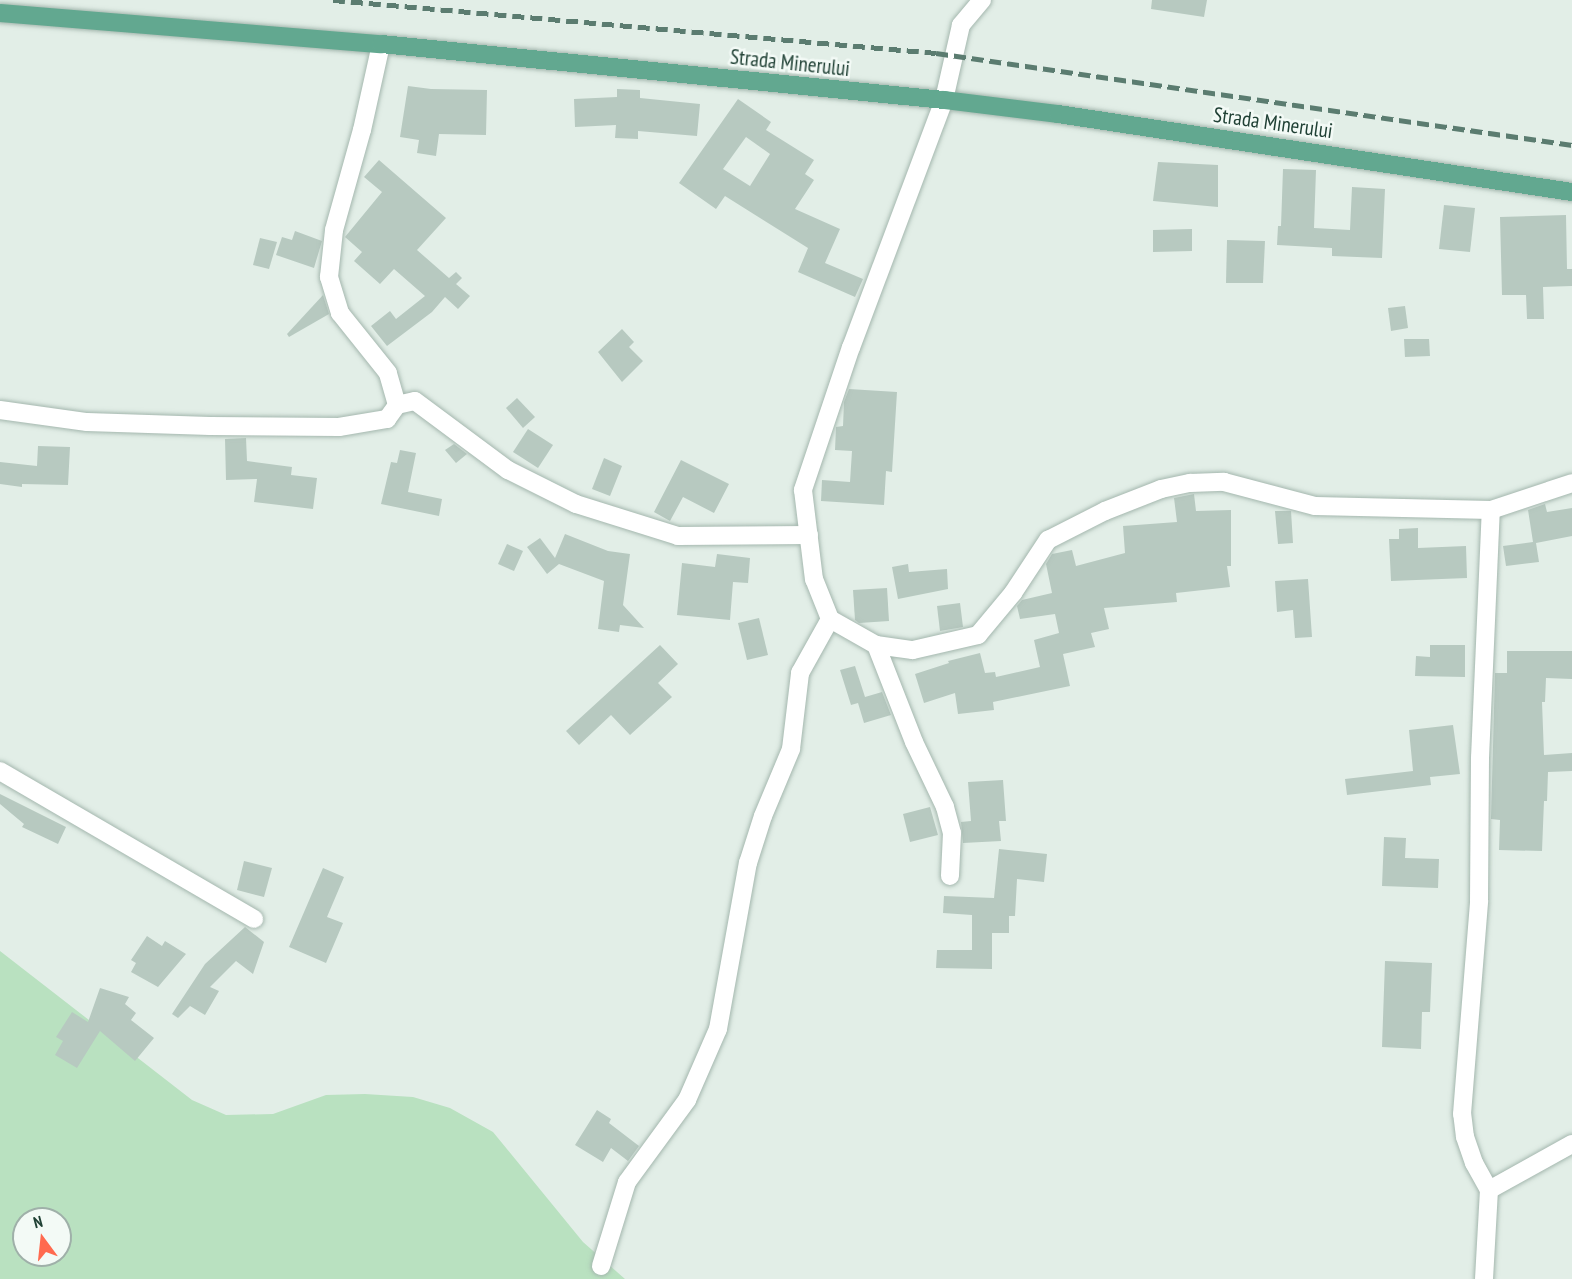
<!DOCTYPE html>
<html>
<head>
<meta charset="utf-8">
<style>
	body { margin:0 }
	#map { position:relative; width:1572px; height:1279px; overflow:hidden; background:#e2eee7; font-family:"PT Sans Narrow",sans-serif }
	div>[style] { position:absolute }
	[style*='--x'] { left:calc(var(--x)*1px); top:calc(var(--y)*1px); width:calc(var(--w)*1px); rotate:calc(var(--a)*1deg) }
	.green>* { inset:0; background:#b9e1c0 }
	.building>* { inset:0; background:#b7c9c0 }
	.roads { filter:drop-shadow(0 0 2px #a4b7ae) drop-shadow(0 0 2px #a4b7ae) }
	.minor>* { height:18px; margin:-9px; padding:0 9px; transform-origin:9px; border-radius:9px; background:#fff }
	.primary>* { height:18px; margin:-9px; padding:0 9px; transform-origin:9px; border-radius:9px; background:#62a890 }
	.rail>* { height:4.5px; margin-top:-2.25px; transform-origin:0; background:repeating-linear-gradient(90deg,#5b7c70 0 12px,transparent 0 18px) }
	span { translate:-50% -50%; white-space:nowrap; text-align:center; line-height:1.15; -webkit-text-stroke:5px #f3faf6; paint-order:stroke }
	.street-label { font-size:21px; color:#204135 }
	.north { position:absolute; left:12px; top:1207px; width:60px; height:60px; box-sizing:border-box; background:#f3faf6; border:2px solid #9fb0a9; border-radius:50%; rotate:345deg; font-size:16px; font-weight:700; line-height:24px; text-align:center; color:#204135 }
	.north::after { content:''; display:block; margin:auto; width:21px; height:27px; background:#ff6a4f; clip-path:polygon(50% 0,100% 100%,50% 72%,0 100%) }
</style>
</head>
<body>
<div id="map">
	<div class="green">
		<i style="clip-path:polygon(evenodd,0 951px,192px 1100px,226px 1115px,273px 1114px,326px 1095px,365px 1094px,413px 1097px,450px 1108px,493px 1132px,583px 1242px,625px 1279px,0 1279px,0 951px,24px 1219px,60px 1219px,60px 1255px,24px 1255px,24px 1219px)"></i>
	</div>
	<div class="building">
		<i style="clip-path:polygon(1152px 0,1207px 0,1204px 17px,1151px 9px)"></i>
		<i style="clip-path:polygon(408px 86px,431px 89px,487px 90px,486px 135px,439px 134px,436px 156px,417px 153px,419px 140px,400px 137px)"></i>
		<i style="clip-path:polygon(617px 89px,640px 90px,640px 98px,700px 104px,697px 136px,638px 131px,638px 139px,615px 138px,616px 125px,575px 127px,574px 99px,617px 97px)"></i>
		<i style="clip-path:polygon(evenodd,738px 99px,771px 122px,766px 130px,814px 160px,805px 174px,814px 180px,795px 209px,840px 229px,825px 263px,863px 279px,855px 297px,798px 272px,808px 248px,725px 196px,716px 209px,679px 183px,738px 99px,746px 137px,770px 154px,750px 186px,723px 169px,746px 137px)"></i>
		<i style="clip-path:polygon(379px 160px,446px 218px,417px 250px,449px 278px,456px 272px,462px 278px,456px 284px,470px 296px,458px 309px,445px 297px,432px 312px,387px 346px,371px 326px,390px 311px,396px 319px,425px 296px,394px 269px,380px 284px,354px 261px,362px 252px,345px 237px,382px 192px,364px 177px)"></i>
		<i style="clip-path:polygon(1158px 162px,1218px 165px,1218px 207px,1153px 201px)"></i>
		<i style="clip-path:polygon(1283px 169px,1316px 170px,1314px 228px,1350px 230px,1352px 187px,1385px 189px,1382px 258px,1332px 256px,1332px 248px,1277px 245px,1278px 226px,1281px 226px)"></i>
		<i style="clip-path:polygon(1444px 205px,1475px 208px,1470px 252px,1439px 249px)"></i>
		<i style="clip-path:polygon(1566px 215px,1567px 269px,1572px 269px,1572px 286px,1543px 287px,1544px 319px,1527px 319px,1526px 295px,1502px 295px,1500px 217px)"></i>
		<i style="clip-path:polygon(1192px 229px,1192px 251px,1153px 252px,1153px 230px)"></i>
		<i style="clip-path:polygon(295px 231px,322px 241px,314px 268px,276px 255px,282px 237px,292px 240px)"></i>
		<i style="clip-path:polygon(260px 238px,277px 242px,269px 269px,253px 265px)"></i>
		<i style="clip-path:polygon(1227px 240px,1265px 241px,1263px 283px,1226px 283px)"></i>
		<i style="clip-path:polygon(323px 295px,329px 314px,289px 337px,287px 334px)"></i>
		<i style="clip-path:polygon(1405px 306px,1408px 328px,1391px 331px,1388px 308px)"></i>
		<i style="clip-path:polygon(622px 329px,634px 342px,629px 347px,643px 361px,622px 382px,598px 352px)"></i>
		<i style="clip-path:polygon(1404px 339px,1429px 339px,1430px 356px,1405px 357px)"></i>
		<i style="clip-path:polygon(849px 389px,897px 392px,892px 472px,886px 471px,884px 505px,821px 501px,822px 480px,850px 482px,852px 451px,835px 450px,836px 427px,843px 426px,844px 402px)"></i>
		<i style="clip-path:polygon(517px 398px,535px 417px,523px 428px,506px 408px)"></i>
		<i style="clip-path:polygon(528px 429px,553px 445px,538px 468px,513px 452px)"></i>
		<i style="clip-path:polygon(246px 438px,247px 461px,292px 467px,291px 475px,317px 478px,313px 509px,254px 502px,257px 479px,226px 480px,225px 439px)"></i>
		<i style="clip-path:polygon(454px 444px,467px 454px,456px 463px,445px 450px)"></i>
		<i style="clip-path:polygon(38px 446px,70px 447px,68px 485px,22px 484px,22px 487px,0 484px,0 462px,37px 466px)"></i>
		<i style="clip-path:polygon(400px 450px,416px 453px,408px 492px,442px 499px,439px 516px,381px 504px,391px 462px,397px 463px)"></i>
		<i style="clip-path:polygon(604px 458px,622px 466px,610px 496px,592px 489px)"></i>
		<i style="clip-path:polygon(681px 460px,729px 484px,714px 513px,683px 497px,670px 521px,654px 512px)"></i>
		<i style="clip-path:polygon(1194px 494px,1196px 511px,1231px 510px,1231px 566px,1227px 566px,1230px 587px,1176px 593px,1177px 602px,1104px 608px,1109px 629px,1091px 633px,1095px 647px,1063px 654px,1070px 686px,993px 702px,994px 710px,958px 714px,955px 693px,924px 703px,915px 674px,949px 663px,948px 661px,980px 653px,985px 673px,995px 672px,996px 677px,1040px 667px,1034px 640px,1059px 633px,1055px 614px,1020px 619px,1017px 606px,1022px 600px,1052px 593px,1046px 564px,1052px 554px,1072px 550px,1076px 566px,1125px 553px,1123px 526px,1177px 522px,1174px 498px)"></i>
		<i style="clip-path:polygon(1545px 504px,1547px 512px,1572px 508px,1572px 536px,1536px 543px,1539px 562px,1506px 566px,1503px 546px,1533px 542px,1528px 510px)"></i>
		<i style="clip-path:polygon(1275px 511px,1291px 511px,1293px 543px,1278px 544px)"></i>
		<i style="clip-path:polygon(1418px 528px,1418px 548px,1466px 546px,1467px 578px,1391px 581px,1389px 539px,1399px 539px,1399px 529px)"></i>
		<i style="clip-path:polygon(565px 534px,608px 551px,630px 554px,623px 605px,644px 628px,620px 625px,619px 632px,598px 629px,604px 581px,559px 564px,547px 574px,527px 547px,540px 538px,555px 558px)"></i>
		<i style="clip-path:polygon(507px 544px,523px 551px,514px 571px,498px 564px)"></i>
		<i style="clip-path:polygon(717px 554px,750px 558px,748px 583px,733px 582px,730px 620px,677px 615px,682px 563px,715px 567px)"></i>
		<i style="clip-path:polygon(908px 564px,909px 572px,947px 569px,948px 589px,898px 599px,892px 567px)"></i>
		<i style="clip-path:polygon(1308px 579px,1312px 637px,1295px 638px,1293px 610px,1277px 612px,1275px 581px)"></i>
		<i style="clip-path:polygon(887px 588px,889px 621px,859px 623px,855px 620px,853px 590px)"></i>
		<i style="clip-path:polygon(960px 603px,963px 627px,940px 631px,937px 606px)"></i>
		<i style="clip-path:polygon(759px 618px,768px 655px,747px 660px,738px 623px)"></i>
		<i style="clip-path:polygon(660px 645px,678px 664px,658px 683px,672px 697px,630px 735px,611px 715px,579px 745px,566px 731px)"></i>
		<i style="clip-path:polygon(1430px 645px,1465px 645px,1465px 677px,1415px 676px,1416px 656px,1430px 657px)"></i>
		<i style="clip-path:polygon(1507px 651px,1572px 651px,1572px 679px,1546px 678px,1545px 702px,1542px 702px,1544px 755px,1572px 753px,1572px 771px,1548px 772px,1547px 801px,1544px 801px,1542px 851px,1499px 850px,1500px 820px,1491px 819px,1495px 673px,1507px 673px)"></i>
		<i style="clip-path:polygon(855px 666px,865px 697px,882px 692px,891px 715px,864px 723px,858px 703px,851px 705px,840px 670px)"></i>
		<i style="clip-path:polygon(1453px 725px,1460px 774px,1430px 777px,1431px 785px,1347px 795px,1345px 779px,1413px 771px,1409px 730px)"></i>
		<i style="clip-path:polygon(1003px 780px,1006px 821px,999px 821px,1001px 841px,963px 843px,961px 822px,971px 821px,968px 782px)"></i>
		<i style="clip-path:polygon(0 794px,66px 827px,58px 844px,22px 827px,24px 824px,0 804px)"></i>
		<i style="clip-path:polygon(930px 807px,938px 835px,910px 842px,903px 814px)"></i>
		<i style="clip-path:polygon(1384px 837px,1406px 838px,1405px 858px,1439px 859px,1438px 888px,1382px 886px)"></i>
		<i style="clip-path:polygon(999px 849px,1047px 854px,1044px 882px,1017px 879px,1015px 916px,1009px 916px,1009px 933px,992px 933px,992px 969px,936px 968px,937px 950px,972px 950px,972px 915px,943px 913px,944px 896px,994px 898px)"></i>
		<i style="clip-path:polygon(244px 861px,272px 868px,264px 897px,237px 890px)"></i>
		<i style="clip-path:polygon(323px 868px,344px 877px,327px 917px,343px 923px,326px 963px,289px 947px)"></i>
		<i style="clip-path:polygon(245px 927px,264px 942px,253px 974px,236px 961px,210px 987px,219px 991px,205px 1015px,190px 1006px,178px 1018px,172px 1014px,205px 964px)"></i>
		<i style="clip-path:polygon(147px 936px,162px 946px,165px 941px,186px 954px,158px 987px,131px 972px,136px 963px,131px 960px)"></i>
		<i style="clip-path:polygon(1385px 961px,1432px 963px,1430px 1012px,1422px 1012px,1421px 1049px,1382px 1047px)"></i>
		<i style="clip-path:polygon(100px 988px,129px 997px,125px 1004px,136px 1013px,131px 1020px,154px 1038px,135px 1061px,100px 1031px,77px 1068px,55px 1055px,63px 1041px,56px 1037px,72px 1012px,88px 1022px)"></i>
		<i style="clip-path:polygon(597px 1110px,611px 1119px,609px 1123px,639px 1146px,628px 1161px,611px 1148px,603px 1162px,575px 1145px)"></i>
	</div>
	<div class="roads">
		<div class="minor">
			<i style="--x:982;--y:0;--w:33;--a:130"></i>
			<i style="--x:961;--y:25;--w:77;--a:102.8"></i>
			<i style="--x:944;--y:100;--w:264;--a:110.6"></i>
			<i style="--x:851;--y:347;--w:151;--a:108.6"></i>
			<i style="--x:803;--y:490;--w:90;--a:83"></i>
			<i style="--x:814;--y:579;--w:43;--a:68.2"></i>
			<i style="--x:830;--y:619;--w:53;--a:29.5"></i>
			<i style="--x:876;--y:645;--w:37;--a:8"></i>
			<i style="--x:913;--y:650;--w:67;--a:-13"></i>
			<i style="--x:978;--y:635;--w:55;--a:-50.2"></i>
			<i style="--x:1013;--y:593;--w:64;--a:-56.6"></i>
			<i style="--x:1048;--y:540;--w:64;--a:-27"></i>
			<i style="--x:1105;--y:511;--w:60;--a:-21.4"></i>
			<i style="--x:1161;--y:489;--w:30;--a:-12"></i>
			<i style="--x:1190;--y:483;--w:34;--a:-2"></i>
			<i style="--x:1224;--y:482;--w:94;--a:14.8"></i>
			<i style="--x:1315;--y:506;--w:176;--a:1.3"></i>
			<i style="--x:1491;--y:510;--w:85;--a:-18.4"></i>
			<i style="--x:397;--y:405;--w:18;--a:-13"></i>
			<i style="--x:415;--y:401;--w:116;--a:36.6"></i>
			<i style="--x:508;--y:470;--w:76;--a:26.6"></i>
			<i style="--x:576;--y:504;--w:107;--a:17.4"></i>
			<i style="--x:678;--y:536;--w:131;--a:-0.4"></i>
			<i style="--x:0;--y:410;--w:88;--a:7.9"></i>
			<i style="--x:87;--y:422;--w:123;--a:1.9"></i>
			<i style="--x:210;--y:426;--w:129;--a:0.4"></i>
			<i style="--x:339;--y:427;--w:49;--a:-9.5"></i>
			<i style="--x:387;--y:419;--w:17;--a:-54"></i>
			<i style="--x:397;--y:405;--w:33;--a:-106"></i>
			<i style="--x:388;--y:373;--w:77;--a:-128.7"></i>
			<i style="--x:340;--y:313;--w:38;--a:-107"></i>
			<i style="--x:329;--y:277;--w:47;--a:-83.9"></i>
			<i style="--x:334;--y:230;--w:104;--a:-74.4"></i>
			<i style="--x:362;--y:130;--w:88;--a:-77.5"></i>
			<i style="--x:876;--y:645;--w:104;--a:68.6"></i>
			<i style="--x:914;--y:742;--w:72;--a:64.5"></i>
			<i style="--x:945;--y:807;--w:27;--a:75"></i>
			<i style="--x:952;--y:833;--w:43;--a:92.7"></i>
			<i style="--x:0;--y:771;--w:294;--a:30.2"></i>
			<i style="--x:1489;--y:1190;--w:95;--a:-29"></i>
			<i style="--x:601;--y:1266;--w:88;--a:-72.8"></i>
			<i style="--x:627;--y:1182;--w:102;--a:-53.8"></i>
			<i style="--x:687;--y:1100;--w:77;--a:-66.4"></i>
			<i style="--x:718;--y:1029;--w:169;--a:-79.8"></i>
			<i style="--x:748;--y:863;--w:49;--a:-72.3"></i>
			<i style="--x:763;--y:816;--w:73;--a:-67.3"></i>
			<i style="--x:791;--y:749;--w:77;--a:-83.2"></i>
			<i style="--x:800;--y:673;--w:62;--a:-60.9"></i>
			<i style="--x:1484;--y:1279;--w:89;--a:-86.8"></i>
			<i style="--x:1489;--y:1190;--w:31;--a:-119"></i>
			<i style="--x:1474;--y:1163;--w:28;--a:-109"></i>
			<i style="--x:1465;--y:1137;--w:23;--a:-97"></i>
			<i style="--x:1462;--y:1114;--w:214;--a:-85.4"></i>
			<i style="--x:1479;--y:901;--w:143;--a:-89.6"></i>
			<i style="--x:1480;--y:758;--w:248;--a:-87.5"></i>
		</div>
		<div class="primary">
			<i style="--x:0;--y:13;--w:382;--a:4.7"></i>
			<i style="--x:381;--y:44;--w:566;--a:5.68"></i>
			<i style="--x:944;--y:100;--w:115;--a:7"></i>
			<i style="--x:1058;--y:114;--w:520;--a:8.63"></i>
		</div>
	</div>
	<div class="rail">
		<i style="--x:333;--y:0;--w:605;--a:5.02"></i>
		<i style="--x:936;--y:53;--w:643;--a:8.23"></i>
	</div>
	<div class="street-label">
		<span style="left:790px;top:63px;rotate:6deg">Strada Minerului</span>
		<span style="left:1273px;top:123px;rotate:8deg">Strada Minerului</span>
	</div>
	<div class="north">N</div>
</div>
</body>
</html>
